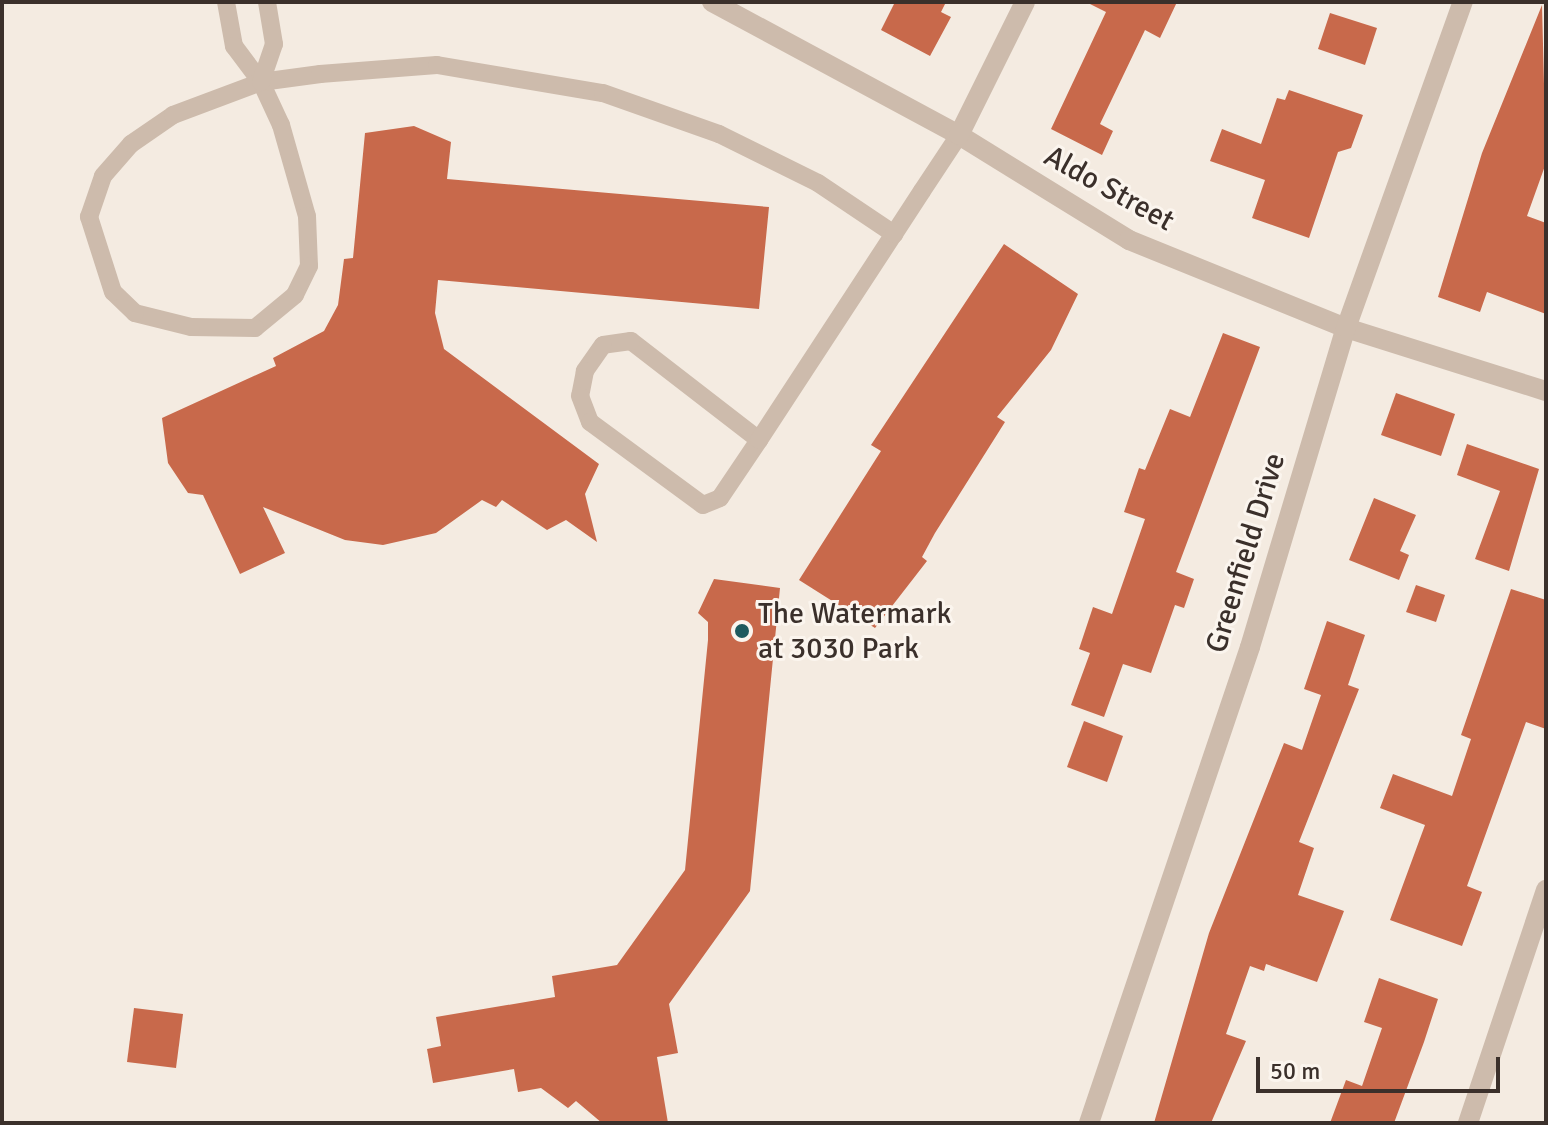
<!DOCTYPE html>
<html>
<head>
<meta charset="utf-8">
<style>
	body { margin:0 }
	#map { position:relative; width:1548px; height:1125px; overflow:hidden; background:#f4ebe1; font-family:Signika,sans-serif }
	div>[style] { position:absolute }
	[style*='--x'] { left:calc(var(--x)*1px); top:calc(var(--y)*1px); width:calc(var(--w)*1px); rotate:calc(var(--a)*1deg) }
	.building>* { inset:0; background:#c8694b }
	.service>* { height:18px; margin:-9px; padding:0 9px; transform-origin:9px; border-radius:9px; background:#cdbbac }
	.minor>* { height:20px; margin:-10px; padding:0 10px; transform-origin:10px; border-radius:10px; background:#cdbbac }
	.dots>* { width:22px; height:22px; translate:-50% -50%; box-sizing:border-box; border:4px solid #fbf5ee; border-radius:50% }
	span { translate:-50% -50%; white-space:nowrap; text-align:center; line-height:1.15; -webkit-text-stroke:6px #fbf5ee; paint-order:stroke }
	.street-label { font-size:30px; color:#3b302b }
	.poi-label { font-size:30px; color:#3b302b }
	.left { translate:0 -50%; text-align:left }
	.frame { position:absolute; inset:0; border:4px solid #3b302b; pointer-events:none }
	.scale { position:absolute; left:1256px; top:1057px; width:244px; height:36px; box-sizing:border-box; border:4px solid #3b302b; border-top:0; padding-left:10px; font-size:24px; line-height:28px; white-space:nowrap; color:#3b302b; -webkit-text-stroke:6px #fbf5ee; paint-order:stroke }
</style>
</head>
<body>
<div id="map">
	<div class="building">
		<i style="clip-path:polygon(895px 2px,946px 2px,941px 12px,951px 17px,930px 56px,881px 30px)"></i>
		<i style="clip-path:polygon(1086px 2px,1177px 2px,1160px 38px,1145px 30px,1100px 124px,1113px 131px,1102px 155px,1051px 129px,1106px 12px)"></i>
		<i style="clip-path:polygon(1542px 5px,1546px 163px,1527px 216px,1546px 223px,1546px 314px,1487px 292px,1480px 312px,1438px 297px,1482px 153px)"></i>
		<i style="clip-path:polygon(1330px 13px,1377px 28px,1365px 65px,1318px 49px)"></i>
		<i style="clip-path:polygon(1289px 90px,1363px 115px,1351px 148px,1338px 152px,1309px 238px,1252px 218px,1265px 180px,1210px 161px,1222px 129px,1261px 144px,1277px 98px,1285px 100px)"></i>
		<i style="clip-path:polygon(414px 126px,451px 142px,447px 179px,769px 207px,759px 309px,438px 280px,435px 313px,444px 349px,599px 464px,585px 494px,597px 542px,566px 520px,547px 530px,502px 500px,496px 507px,482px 500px,436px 533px,383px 545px,345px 540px,263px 507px,285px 553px,240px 574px,203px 495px,188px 493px,168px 463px,162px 418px,276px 366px,273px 358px,324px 331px,338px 305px,344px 259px,353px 258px,365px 133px)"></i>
		<i style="clip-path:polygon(1004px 244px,1078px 294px,1051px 350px,997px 417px,1005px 422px,935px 533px,922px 557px,927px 561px,875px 628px,799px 580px,881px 451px,871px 445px)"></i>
		<i style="clip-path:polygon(1223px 333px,1260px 347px,1176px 572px,1194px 579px,1184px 608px,1175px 605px,1151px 673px,1123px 664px,1104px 717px,1071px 705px,1090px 653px,1079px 649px,1093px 607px,1112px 614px,1145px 519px,1124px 512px,1139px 468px,1145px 470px,1170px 409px,1190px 417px)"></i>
		<i style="clip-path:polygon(1396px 393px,1455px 414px,1441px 456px,1381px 435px)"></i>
		<i style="clip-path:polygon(1467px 444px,1539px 469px,1509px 571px,1475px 559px,1500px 491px,1457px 475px)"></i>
		<i style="clip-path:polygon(1374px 498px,1416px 515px,1400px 551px,1409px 555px,1399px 580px,1349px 560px)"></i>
		<i style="clip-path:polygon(714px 579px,780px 588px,750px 891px,669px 1004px,678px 1053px,657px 1057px,668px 1123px,602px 1123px,576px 1101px,568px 1108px,541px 1088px,518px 1092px,514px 1069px,433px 1083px,427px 1049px,441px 1046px,436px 1017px,555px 997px,552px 976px,617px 965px,685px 870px,708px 640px,708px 622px,698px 613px)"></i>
		<i style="clip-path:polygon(1416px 585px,1445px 595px,1436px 622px,1406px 612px)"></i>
		<i style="clip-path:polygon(1511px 589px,1546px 600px,1546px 729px,1526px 722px,1467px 886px,1482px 892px,1462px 946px,1390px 920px,1425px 825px,1380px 808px,1393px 774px,1452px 796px,1471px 739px,1461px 735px)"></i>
		<i style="clip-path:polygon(1327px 621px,1365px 635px,1348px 685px,1359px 689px,1299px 842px,1314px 848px,1298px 895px,1344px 911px,1317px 982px,1266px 964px,1264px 971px,1250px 966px,1226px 1034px,1246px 1041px,1211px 1123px,1154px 1123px,1209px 933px,1284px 743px,1302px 750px,1321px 695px,1304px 689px)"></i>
		<i style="clip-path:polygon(1084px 721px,1123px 736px,1107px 782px,1067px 767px)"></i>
		<i style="clip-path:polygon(1379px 978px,1438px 999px,1424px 1042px,1394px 1123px,1330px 1123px,1346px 1080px,1362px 1086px,1382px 1028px,1364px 1022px)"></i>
		<i style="clip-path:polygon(134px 1008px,183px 1014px,176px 1068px,127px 1062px)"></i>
	</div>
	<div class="service">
		<i style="--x:226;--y:2;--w:45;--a:79.7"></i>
		<i style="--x:234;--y:46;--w:45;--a:53.1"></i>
		<i style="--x:261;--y:82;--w:47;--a:65.1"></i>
		<i style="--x:281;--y:125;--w:95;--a:74.1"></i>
		<i style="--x:307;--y:216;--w:50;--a:87.7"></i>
		<i style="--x:309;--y:266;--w:32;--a:116"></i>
		<i style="--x:295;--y:295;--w:52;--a:140.5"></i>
		<i style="--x:255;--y:328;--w:64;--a:-179.1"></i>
		<i style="--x:191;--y:327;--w:58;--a:-166"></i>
		<i style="--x:135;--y:313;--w:30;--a:-136"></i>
		<i style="--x:113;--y:292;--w:79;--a:-107.7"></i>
		<i style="--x:89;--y:217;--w:43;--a:-71.1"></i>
		<i style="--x:103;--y:176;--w:43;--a:-48.8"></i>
		<i style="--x:131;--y:144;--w:51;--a:-34.6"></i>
		<i style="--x:173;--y:115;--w:94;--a:-20.6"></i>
		<i style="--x:261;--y:82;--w:60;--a:-7.7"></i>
		<i style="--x:320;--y:74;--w:117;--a:-4.4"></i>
		<i style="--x:437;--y:65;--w:168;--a:9.6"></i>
		<i style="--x:603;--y:93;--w:123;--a:19.5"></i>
		<i style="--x:719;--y:134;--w:110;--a:26.3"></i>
		<i style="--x:818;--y:183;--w:92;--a:33.9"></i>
		<i style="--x:261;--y:82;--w:40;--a:-71.1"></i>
		<i style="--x:274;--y:44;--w:43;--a:-99.5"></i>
		<i style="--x:759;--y:440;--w:162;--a:-142.3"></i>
		<i style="--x:631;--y:341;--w:28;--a:172"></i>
		<i style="--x:603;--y:345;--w:32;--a:125"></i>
		<i style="--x:585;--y:371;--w:25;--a:101"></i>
		<i style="--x:580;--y:396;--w:28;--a:69"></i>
		<i style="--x:590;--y:422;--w:140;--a:36.3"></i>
		<i style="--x:703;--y:505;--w:18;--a:-22"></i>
		<i style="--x:720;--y:498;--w:70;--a:-56.1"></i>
		<i style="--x:759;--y:440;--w:246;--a:-56.8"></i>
		<i style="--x:894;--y:234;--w:51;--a:-56.9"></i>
		<i style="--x:922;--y:191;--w:67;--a:-56.5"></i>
	</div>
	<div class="minor">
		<i style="--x:712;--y:2;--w:281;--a:28.3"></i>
		<i style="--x:959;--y:135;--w:200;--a:31.7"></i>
		<i style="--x:1129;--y:240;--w:234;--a:22.1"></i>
		<i style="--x:1346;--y:328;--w:210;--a:17.5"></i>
		<i style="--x:959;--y:135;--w:148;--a:-63.6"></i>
		<i style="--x:1089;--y:1123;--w:502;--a:-71.31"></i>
		<i style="--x:1250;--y:647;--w:333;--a:-73.3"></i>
		<i style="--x:1346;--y:328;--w:346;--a:-70.3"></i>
		<i style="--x:1468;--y:1123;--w:246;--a:-71.5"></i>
	</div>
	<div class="dots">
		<i style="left:742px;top:631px;background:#1f5a5e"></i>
	</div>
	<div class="street-label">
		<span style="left:1109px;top:189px;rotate:29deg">Aldo Street</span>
		<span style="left:1246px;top:553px;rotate:-73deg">Greenfield Drive</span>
	</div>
	<div class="poi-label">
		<span class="left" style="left:758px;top:631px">The Watermark<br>at 3030 Park</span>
	</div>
	<div class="frame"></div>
	<div class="scale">50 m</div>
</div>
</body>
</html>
